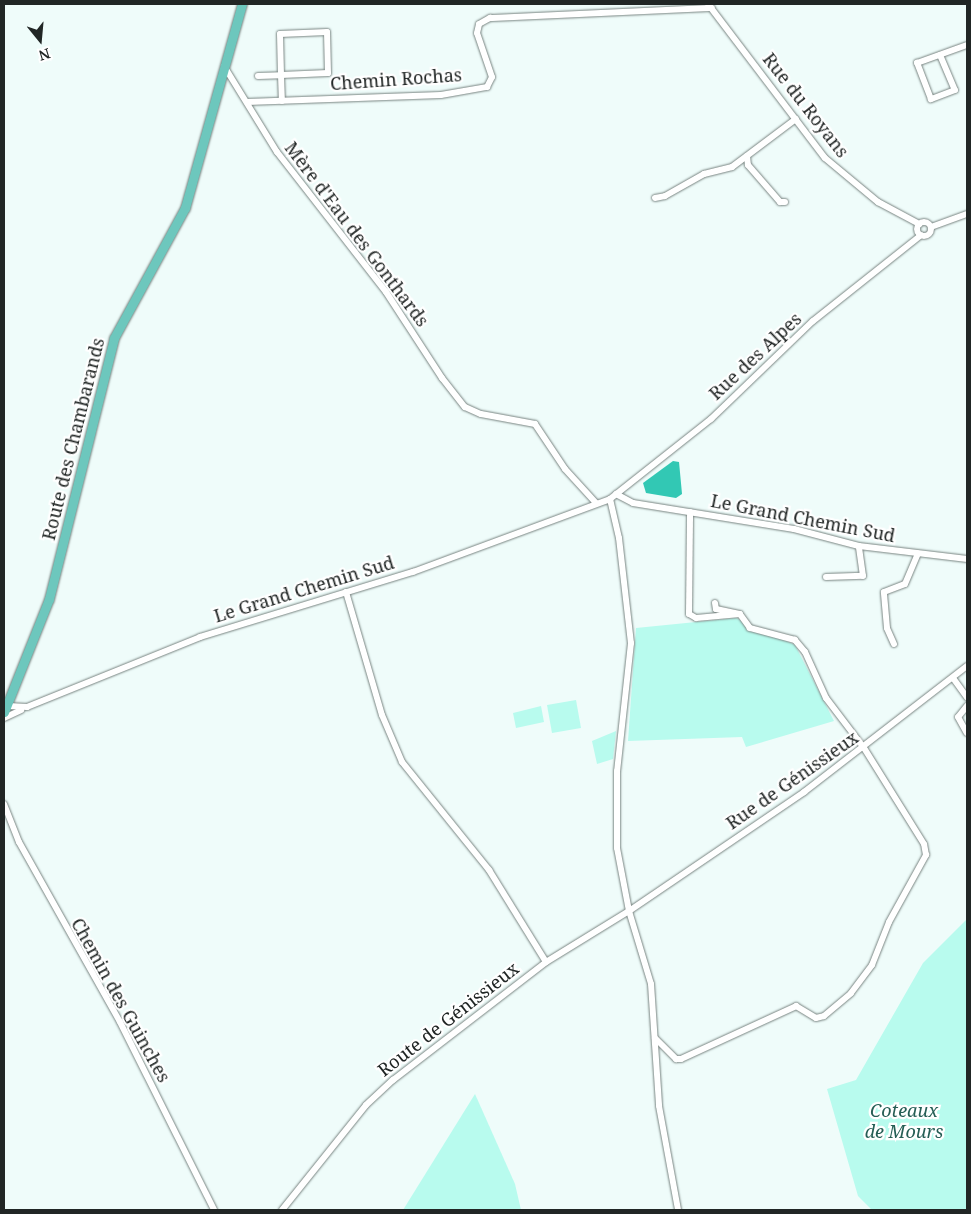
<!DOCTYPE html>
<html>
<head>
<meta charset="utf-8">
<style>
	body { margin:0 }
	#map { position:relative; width:971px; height:1214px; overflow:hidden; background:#effcfa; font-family:"Noto Serif",serif }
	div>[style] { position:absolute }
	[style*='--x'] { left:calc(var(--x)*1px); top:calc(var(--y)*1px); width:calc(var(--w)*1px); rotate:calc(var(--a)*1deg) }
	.green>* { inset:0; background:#b8fbee }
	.water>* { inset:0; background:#32c8b4 }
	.roads { filter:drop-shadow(0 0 1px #788481) drop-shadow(0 0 1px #788481) }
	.minor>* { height:6px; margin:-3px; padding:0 3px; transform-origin:3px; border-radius:3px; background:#fff }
	.minor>.ring { margin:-3px; padding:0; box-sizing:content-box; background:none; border:6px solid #fff; border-radius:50% }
	.major>* { height:9px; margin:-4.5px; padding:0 4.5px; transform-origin:4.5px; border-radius:4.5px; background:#6dc7bd }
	span { translate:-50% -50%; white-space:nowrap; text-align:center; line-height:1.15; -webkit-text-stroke:4.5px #fff; paint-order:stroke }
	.street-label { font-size:18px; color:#212625 }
	.park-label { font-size:18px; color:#255e55; font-style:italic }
	.frame { position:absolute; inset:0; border:5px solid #212625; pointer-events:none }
	.north { position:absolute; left:15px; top:15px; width:50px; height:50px; -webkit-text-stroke:4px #fff; paint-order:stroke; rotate:163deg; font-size:14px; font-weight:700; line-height:20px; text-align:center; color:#212625 }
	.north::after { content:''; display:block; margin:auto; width:18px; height:22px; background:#212625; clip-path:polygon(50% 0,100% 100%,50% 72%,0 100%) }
</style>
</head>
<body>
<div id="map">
	<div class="green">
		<i style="clip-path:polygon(736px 618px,795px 645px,834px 721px,746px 747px,742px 737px,628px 741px,636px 628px)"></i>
		<i style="clip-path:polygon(576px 700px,581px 728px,552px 733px,547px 705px)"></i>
		<i style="clip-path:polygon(541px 706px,544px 722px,516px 728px,513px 713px)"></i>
		<i style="clip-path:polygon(616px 731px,613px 759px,597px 764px,592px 741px)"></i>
		<i style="clip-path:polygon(967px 919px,967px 1210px,872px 1210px,858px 1196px,827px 1089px,856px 1080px,923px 963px)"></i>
		<i style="clip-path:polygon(475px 1094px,515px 1184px,521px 1210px,403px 1210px)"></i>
	</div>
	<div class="water">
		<i style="clip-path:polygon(673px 461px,679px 462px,682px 494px,676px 498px,646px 493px,643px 483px)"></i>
	</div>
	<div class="roads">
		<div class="minor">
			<i style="--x:708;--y:4;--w:193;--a:52.8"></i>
			<i style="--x:825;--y:158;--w:69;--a:39.7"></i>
			<i style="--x:878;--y:202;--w:47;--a:28.2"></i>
			<i style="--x:940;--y:55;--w:38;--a:67"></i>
			<i style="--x:955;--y:90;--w:26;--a:159"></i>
			<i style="--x:931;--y:99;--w:39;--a:-111"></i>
			<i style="--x:917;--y:63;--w:53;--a:-19.8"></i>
			<i style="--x:224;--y:66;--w:101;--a:58.4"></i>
			<i style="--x:277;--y:152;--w:177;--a:52.1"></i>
			<i style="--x:386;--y:292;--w:103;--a:56.9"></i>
			<i style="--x:442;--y:378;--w:37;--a:52"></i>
			<i style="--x:465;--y:407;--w:17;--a:24"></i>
			<i style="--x:481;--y:414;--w:55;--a:10.5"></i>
			<i style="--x:535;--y:424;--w:54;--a:56.3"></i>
			<i style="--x:565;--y:469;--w:46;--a:47.6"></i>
			<i style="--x:258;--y:76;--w:23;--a:-2"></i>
			<i style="--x:281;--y:75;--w:47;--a:-2.4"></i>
			<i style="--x:328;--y:73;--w:41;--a:-91.4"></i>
			<i style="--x:327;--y:32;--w:47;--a:177.6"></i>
			<i style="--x:280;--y:34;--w:41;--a:88.6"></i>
			<i style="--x:281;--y:75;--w:26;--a:88"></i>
			<i style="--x:247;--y:102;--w:194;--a:-2.1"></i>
			<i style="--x:441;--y:95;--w:47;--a:-9.9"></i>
			<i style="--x:487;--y:87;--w:11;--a:-63"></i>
			<i style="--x:492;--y:77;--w:46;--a:-108.8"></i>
			<i style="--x:477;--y:33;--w:9;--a:-77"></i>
			<i style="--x:479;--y:24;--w:13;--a:-29"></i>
			<i style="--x:490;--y:18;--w:222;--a:-2.6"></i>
			<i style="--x:747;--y:156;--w:9;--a:84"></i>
			<i style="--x:748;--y:165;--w:49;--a:49.1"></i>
			<i style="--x:780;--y:202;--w:5;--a:0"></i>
			<i style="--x:655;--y:198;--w:10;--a:-11"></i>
			<i style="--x:665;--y:196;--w:45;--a:-29.4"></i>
			<i style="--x:704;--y:174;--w:29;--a:-14"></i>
			<i style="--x:732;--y:167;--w:80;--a:-36.9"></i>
			<i class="ring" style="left:917px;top:222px;width:8px;height:8px"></i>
			<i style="--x:931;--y:227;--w:38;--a:-20"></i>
			<i style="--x:616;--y:494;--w:19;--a:28"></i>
			<i style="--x:633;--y:503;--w:163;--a:9.2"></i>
			<i style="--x:794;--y:529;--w:67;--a:14.7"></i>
			<i style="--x:859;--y:546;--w:109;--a:6.9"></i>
			<i style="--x:610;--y:499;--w:40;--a:77"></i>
			<i style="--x:619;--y:538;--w:106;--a:83.5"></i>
			<i style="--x:631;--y:643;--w:129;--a:96.2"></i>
			<i style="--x:617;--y:771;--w:77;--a:90"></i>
			<i style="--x:617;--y:848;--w:64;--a:79.2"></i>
			<i style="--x:629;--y:911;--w:76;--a:73.2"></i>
			<i style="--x:651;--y:984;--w:122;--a:86.2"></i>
			<i style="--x:659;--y:1106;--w:106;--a:79.6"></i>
			<i style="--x:826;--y:577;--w:37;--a:-2"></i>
			<i style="--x:863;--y:576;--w:30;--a:-98"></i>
			<i style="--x:346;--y:592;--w:128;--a:73.7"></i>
			<i style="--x:382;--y:715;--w:51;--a:66.9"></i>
			<i style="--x:402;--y:762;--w:139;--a:51.1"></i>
			<i style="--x:489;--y:870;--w:108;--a:58.2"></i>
			<i style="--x:715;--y:603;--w:6;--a:81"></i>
			<i style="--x:716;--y:609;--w:24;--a:12"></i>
			<i style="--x:894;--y:644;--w:17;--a:-114"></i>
			<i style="--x:887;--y:628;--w:36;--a:-95"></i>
			<i style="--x:884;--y:592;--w:22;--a:-21"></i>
			<i style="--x:905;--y:584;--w:33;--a:-67"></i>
			<i style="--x:953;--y:678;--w:24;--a:54"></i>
			<i style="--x:8;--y:706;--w:19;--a:3"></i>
			<i style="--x:27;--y:707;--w:187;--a:-22"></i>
			<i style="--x:200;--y:637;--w:223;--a:-17"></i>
			<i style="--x:413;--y:572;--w:210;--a:-20.3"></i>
			<i style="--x:610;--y:499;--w:129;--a:-38.4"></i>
			<i style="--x:711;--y:419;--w:141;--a:-43.9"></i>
			<i style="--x:813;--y:321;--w:138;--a:-38.5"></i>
			<i style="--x:967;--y:706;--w:14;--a:129"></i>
			<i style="--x:958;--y:717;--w:18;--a:61"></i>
			<i style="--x:4;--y:718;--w:19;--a:-25"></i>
			<i style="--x:4;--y:804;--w:41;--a:68.5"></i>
			<i style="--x:19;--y:842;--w:206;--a:60.7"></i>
			<i style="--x:120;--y:1022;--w:210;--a:63.4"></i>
			<i style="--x:655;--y:1038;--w:30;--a:45"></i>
			<i style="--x:676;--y:1059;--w:5;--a:0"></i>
			<i style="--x:681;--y:1059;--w:127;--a:-24.7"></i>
			<i style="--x:796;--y:1006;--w:23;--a:31"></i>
			<i style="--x:816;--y:1018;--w:8;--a:-14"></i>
			<i style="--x:824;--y:1016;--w:35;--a:-40"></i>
			<i style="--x:851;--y:993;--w:35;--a:-53"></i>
			<i style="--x:872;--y:965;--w:46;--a:-68.4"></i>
			<i style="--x:889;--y:922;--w:77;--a:-61.1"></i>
			<i style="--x:926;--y:855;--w:11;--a:-100"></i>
			<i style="--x:924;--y:844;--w:113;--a:-122"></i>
			<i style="--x:864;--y:748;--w:63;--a:-127.2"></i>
			<i style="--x:826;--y:698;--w:51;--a:-114.5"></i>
			<i style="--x:805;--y:652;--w:16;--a:-130"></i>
			<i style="--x:795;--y:640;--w:47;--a:-165.1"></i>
			<i style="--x:750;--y:628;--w:17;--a:-126"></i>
			<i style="--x:740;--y:614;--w:44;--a:174.8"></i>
			<i style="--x:696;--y:618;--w:8;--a:-150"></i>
			<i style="--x:689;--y:614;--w:102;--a:-89.4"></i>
			<i style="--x:282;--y:1210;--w:134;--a:-51.3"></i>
			<i style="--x:366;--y:1105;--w:37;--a:-43"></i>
			<i style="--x:393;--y:1080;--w:193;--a:-37.6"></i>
			<i style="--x:546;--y:962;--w:97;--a:-31.6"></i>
			<i style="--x:629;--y:911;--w:212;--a:-34.2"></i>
			<i style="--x:804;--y:792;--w:206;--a:-37.7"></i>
		</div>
		<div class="major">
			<i style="--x:4;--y:712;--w:122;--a:-68.3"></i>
			<i style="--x:49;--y:599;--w:269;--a:-76"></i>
			<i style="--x:114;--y:338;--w:148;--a:-61.4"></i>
			<i style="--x:185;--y:208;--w:212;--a:-74.4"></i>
		</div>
	</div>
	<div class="street-label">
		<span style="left:396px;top:79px;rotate:-4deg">Chemin Rochas</span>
		<span style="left:806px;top:105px;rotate:52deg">Rue du Royans</span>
		<span style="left:357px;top:234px;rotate:53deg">Mère d'Eau des Gonthards</span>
		<span style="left:755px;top:356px;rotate:-43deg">Rue des Alpes</span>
		<span style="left:73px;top:439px;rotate:-76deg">Route des Chambarands</span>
		<span style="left:803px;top:518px;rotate:11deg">Le Grand Chemin Sud</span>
		<span style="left:304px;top:589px;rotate:-17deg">Le Grand Chemin Sud</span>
		<span style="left:792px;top:780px;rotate:-35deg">Rue de Génissieux</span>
		<span style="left:121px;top:1000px;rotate:61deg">Chemin des Guinches</span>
		<span style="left:448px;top:1019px;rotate:-38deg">Route de Génissieux</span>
	</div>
	<div class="park-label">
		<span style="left:904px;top:1121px">Coteaux<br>de Mours</span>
	</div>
	<div class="frame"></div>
	<div class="north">N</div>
</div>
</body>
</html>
